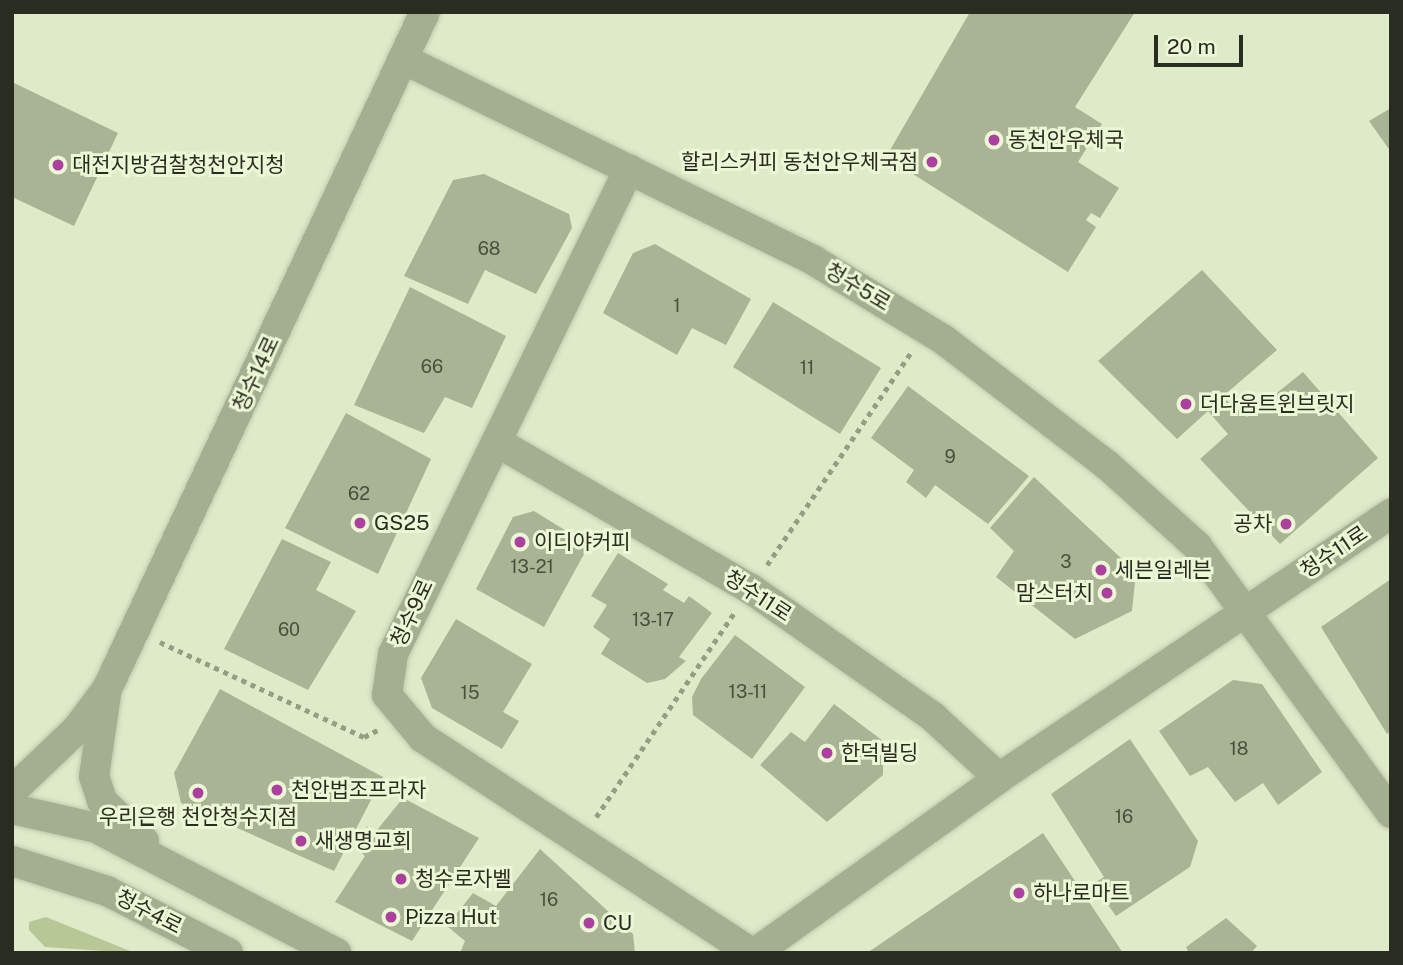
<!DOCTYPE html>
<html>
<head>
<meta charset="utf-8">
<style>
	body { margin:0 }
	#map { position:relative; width:1403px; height:965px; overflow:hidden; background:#dfeac9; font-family:"Public Sans","Noto Sans KR",sans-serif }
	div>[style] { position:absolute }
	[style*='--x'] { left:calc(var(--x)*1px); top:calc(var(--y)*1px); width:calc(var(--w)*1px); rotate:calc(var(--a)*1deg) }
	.green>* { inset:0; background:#b7c795 }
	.building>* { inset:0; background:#a9b495 }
	.path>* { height:4.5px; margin-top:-2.25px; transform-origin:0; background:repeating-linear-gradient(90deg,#959d85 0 5px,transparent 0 10px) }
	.roads { filter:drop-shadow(0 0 2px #bec8ab) drop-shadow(0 0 2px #bec8ab) }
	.minor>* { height:30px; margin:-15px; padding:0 15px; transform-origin:15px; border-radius:15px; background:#a4ae90 }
	.dots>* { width:19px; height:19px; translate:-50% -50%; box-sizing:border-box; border:4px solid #ecf7d6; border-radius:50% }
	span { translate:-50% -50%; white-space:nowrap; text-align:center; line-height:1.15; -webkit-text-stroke:6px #ecf7d6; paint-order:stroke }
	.number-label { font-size:18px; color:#494f3e }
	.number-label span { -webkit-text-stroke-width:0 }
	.poi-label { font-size:21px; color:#292d21 }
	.left { translate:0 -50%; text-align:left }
	.right { translate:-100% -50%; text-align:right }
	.street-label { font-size:21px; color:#292d21 }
	.frame { position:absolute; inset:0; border:14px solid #292d21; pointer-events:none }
	.scale { position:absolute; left:1154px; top:35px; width:89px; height:32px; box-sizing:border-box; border:4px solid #292d21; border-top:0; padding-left:9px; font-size:21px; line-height:24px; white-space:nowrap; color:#292d21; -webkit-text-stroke:5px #ecf7d6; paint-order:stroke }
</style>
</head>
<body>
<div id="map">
	<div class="green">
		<i style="clip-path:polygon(46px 917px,135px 953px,45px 947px,29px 930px,29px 922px)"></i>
	</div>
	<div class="building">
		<i style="clip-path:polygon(970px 12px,1135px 12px,1075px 107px,1102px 124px,1078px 162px,1119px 188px,1100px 218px,1091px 213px,1086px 220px,1096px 227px,1068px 272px,886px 157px)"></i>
		<i style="clip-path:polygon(12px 82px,118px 133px,74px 226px,12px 197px)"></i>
		<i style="clip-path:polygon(1391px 108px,1391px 152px,1369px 121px)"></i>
		<i style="clip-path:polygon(484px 174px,569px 214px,572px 228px,536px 294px,485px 270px,468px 304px,404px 276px,453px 180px)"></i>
		<i style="clip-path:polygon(655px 244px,751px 299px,726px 345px,692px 328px,677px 355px,603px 313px,633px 253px)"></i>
		<i style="clip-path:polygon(1202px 270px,1277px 350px,1222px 397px,1247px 417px,1303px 372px,1378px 458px,1280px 544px,1200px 459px,1228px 434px,1208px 411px,1177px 439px,1098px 361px)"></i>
		<i style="clip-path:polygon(410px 287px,506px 336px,472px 408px,445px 397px,424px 433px,354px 405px)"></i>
		<i style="clip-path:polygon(773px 302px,881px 368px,840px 434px,733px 367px)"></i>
		<i style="clip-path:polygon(908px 386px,1029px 476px,988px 524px,935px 485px,926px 498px,906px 482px,914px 470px,871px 438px)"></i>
		<i style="clip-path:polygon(346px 413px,431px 459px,378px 574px,285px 528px)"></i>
		<i style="clip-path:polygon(1034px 477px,1136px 572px,1132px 611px,1075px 639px,996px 577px,1014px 551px,990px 528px)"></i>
		<i style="clip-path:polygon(534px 511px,589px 545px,544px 627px,476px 589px,513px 517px)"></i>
		<i style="clip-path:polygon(282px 539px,331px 562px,316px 590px,356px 611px,308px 690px,224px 649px)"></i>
		<i style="clip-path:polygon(618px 553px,668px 584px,663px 590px,684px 603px,689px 596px,712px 613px,679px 657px,686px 661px,665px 679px,647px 683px,601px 654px,610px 639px,593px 627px,607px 605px,591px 596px)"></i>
		<i style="clip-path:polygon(1391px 579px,1391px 731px,1387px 734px,1321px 627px)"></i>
		<i style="clip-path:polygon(456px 619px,532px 664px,503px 712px,519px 721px,502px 749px,432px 708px,421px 678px)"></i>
		<i style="clip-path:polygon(735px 635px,805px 687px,752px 759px,693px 715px,692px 697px,701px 679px)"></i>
		<i style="clip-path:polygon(1233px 680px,1262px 684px,1322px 772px,1278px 805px,1263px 783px,1235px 802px,1208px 767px,1190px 776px,1159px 731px)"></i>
		<i style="clip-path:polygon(220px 689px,383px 777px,334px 871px,181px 803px,174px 773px)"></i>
		<i style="clip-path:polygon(834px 704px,883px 741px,883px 775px,827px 822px,760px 765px,791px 732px,805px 742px)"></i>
		<i style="clip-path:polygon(1130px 739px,1198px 841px,1190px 867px,1116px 916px,1093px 884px,1104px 877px,1051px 794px)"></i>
		<i style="clip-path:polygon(403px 798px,479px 838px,412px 941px,335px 902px,365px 856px,356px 847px,367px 826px,373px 835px)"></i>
		<i style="clip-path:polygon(1043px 833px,1123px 953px,867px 953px)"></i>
		<i style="clip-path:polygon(540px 849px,633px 934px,635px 953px,460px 953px,465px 941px,447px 926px,473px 893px,496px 906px)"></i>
		<i style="clip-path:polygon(1226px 918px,1257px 946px,1251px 953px,1189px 953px,1186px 947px)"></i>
	</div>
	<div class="path">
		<i style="--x:767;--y:565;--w:257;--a:-55.9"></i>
		<i style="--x:160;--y:642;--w:225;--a:25"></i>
		<i style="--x:364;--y:737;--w:18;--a:-27"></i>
		<i style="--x:596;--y:817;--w:246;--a:-55.9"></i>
	</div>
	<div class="roads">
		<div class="minor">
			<i style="--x:403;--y:59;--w:457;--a:26.1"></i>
			<i style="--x:813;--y:260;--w:153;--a:31.4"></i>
			<i style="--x:944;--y:340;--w:205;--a:37.5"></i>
			<i style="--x:1107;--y:465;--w:121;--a:42"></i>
			<i style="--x:1197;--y:546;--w:330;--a:54"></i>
			<i style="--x:629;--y:169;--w:539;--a:115.95"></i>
			<i style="--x:393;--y:654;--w:41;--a:98.3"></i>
			<i style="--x:387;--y:695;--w:56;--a:50.1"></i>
			<i style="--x:423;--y:738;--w:393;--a:33.2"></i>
			<i style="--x:497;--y:442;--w:293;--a:30.1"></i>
			<i style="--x:751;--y:589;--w:223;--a:35.1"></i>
			<i style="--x:933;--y:717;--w:90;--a:42.7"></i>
			<i style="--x:106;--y:694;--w:83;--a:98.3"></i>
			<i style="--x:94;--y:776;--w:26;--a:72"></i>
			<i style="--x:102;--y:801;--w:58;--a:43.6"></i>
			<i style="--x:12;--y:791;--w:90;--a:-43.6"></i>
			<i style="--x:77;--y:729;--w:50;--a:-53.1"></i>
			<i style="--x:107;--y:689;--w:748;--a:-64.84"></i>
			<i style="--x:12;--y:809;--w:86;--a:12.7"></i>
			<i style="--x:96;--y:828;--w:271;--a:27.5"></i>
			<i style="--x:12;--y:861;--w:100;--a:17.5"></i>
			<i style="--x:107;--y:891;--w:136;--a:27.1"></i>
			<i style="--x:755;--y:953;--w:300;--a:-35.6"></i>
			<i style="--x:999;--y:778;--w:473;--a:-34"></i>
		</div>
	</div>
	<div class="dots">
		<i style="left:994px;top:140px;background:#ac409f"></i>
		<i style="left:932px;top:162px;background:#ac409f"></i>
		<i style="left:58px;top:165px;background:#ac409f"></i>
		<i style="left:1186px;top:404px;background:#ac409f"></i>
		<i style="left:360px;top:523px;background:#ac409f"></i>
		<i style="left:1286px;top:524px;background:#ac409f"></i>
		<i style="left:520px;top:542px;background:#ac409f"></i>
		<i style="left:1101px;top:570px;background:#ac409f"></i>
		<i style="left:1107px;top:593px;background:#ac409f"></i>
		<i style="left:827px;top:753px;background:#ac409f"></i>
		<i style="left:277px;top:790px;background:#ac409f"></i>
		<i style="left:198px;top:793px;background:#ac409f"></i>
		<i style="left:301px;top:841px;background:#ac409f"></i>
		<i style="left:401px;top:879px;background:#ac409f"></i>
		<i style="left:1019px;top:893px;background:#ac409f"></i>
		<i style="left:391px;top:917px;background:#ac409f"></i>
		<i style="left:589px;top:923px;background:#ac409f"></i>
	</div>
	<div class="number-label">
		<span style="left:489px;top:249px">68</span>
		<span style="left:677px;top:306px">1</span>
		<span style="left:432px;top:367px">66</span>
		<span style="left:807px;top:368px">11</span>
		<span style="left:950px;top:457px">9</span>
		<span style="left:359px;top:494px">62</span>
		<span style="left:1066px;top:562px">3</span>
		<span style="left:532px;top:567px">13-21</span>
		<span style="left:653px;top:620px">13-17</span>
		<span style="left:289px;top:630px">60</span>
		<span style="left:748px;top:692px">13-11</span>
		<span style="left:470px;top:693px">15</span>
		<span style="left:1239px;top:749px">18</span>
		<span style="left:1124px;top:817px">16</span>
		<span style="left:549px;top:900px">16</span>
	</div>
	<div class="poi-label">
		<span class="left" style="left:1008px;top:140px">동천안우체국</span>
		<span class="right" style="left:918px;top:162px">할리스커피 동천안우체국점</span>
		<span class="left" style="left:72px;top:165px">대전지방검찰청천안지청</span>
		<span class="left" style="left:1200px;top:404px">더다움트윈브릿지</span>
		<span class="left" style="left:374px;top:523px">GS25</span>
		<span class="right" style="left:1272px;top:524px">공차</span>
		<span class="left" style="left:534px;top:542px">이디야커피</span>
		<span class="left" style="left:1115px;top:570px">세븐일레븐</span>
		<span class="right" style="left:1093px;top:593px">맘스터치</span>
		<span class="left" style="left:841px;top:753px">한덕빌딩</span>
		<span class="left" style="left:291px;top:790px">천안법조프라자</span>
		<span style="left:198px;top:817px">우리은행 천안청수지점</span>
		<span class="left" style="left:315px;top:841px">새생명교회</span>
		<span class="left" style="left:415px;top:879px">청수로자벨</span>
		<span class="left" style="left:1033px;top:893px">하나로마트</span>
		<span class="left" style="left:405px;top:917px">Pizza Hut</span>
		<span class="left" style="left:603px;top:923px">CU</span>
	</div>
	<div class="street-label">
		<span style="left:858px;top:287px;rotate:31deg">청수5로</span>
		<span style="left:256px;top:374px;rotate:-65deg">청수14로</span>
		<span style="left:1334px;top:552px;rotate:-34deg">청수11로</span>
		<span style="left:758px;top:596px;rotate:33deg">청수11로</span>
		<span style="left:412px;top:613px;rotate:-65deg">청수9로</span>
		<span style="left:149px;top:912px;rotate:27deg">청수4로</span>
	</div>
	<div class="frame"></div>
	<div class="scale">20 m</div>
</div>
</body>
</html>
